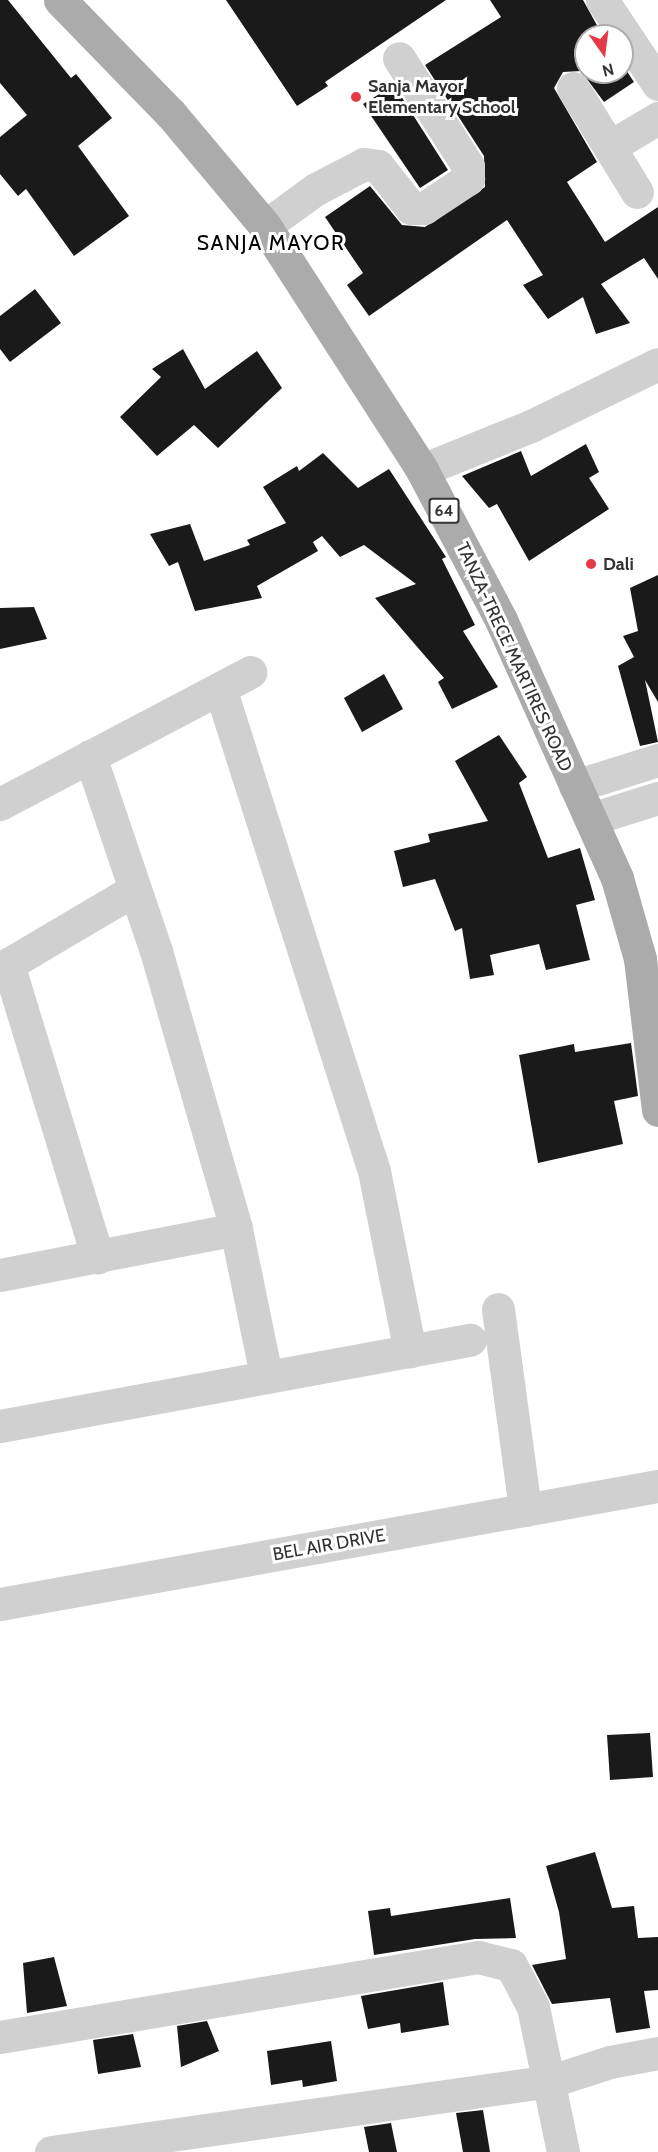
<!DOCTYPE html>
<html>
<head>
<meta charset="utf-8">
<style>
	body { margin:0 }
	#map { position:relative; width:658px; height:2152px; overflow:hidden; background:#fff; font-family:Cabin,sans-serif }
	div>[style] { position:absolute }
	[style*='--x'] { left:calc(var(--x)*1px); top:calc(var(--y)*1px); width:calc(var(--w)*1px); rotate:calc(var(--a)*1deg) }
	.building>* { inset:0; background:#1a1a1a }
	.minor>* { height:33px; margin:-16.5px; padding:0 16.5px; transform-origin:16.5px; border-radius:16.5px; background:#d0d0d0 }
	.major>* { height:33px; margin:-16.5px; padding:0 16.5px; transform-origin:16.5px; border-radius:16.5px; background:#ababab }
	.dots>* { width:16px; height:16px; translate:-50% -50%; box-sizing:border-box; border:3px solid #fff; border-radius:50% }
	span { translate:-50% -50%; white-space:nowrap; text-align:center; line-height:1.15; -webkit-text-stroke:6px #fff; paint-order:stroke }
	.shield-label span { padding:2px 4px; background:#fff; border:2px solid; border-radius:4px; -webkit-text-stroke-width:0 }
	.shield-label { font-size:16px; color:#333; font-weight:700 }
	.poi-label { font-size:18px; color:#333; font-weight:700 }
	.left { translate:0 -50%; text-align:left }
	.street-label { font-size:18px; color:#333 }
	.quarter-label { font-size:21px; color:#000; letter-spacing:1.5px }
	.north { position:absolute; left:574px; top:24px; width:60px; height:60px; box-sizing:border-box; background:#fff; border:2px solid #adadad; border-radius:50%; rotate:166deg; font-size:16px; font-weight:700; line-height:24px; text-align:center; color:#333 }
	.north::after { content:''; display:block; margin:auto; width:21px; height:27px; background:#e63946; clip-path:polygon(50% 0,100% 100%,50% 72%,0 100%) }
</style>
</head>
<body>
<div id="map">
	<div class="building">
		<i style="clip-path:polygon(0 0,8px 0,71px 78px,76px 74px,112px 118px,78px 146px,129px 216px,74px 256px,26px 189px,18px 196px,0 174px,0 137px,27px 115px,0 83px)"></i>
		<i style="clip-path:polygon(226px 0,446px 0,325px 82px,328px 86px,297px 106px)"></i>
		<i style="clip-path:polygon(490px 0,583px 0,603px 36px,586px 36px,586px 72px,622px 72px,622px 64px,634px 82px,604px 102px,581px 71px,563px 72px,554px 88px,597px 162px,567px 182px,605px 242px,658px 207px,658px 279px,644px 258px,601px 284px,630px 323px,596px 334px,583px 297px,548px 319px,523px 285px,543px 275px,507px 220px,369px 316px,347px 285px,363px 273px,325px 217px,370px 186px,402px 225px,425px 227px,485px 187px,484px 156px,425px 65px,501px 17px)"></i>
		<i style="clip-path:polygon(394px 85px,448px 170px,420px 188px,363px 104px)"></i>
		<i style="clip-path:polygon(35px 289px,61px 323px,10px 362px,0 349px,0 316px)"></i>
		<i style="clip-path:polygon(183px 349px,205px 389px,257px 351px,282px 388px,218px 448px,194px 425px,157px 456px,120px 417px,161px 377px,152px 369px)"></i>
		<i style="clip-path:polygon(586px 444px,599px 472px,589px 478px,609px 509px,529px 561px,497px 504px,489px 508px,462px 476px,521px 451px,531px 476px)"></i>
		<i style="clip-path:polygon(323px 453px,358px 488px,389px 469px,446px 557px,442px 559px,475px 625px,463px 631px,498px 687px,452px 709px,438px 682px,444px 678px,375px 598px,416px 584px,364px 545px,340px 557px,322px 536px,313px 542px,318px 551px,257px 586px,262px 598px,195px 611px,178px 562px,169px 566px,150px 534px,190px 524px,204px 561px,250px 545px,247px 540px,286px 523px,263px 487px,297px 466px,299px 471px)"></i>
		<i style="clip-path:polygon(658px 575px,658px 702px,645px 680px,658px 742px,640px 746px,618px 666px,634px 657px,623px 636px,638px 631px,630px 588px)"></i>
		<i style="clip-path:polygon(34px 607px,47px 639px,0 649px,0 608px)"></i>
		<i style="clip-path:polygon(384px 674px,403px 709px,362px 732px,344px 698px)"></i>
		<i style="clip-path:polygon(499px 735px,527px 777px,519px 783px,548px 858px,580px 848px,595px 900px,576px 905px,590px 960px,546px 970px,539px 944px,490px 955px,494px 975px,470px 979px,462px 928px,455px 931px,435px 879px,403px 887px,394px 851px,430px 842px,428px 834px,488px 821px,455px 761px)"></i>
		<i style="clip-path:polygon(631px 1043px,638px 1096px,614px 1101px,623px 1144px,538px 1163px,519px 1055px,574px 1044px,575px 1052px)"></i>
		<i style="clip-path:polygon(650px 1733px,653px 1777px,610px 1780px,607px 1735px)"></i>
		<i style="clip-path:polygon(595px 1852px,612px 1908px,634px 1906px,638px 1938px,658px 1937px,658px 1990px,644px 1991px,650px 2028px,616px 2033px,610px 1998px,552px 2004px,532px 1965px,566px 1959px,559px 1912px,546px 1866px)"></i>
		<i style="clip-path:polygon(510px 1898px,516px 1938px,475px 1939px,374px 1955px,368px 1911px,390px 1908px,391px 1916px)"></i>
		<i style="clip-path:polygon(54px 1957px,67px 2006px,27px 2013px,23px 1963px)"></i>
		<i style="clip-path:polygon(443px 1982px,449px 2025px,401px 2033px,400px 2023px,368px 2029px,361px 1996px)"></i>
		<i style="clip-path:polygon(207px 2021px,219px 2051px,181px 2067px,177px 2026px)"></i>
		<i style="clip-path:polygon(133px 2034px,141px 2067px,98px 2074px,93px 2040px)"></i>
		<i style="clip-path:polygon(331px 2041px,337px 2081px,303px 2087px,302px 2080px,271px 2085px,267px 2051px)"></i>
		<i style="clip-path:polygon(483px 2110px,490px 2152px,463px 2152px,456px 2113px)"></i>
		<i style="clip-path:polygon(391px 2123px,397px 2152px,369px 2152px,364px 2127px)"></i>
	</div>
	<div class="minor">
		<i style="--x:602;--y:0;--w:101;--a:56.3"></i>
		<i style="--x:573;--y:88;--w:122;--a:58.4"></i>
		<i style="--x:611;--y:146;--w:55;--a:-30.8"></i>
		<i style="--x:265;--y:226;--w:63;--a:-36"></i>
		<i style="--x:316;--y:189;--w:54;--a:-27.5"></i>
		<i style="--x:364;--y:164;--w:14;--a:8"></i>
		<i style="--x:378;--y:166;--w:53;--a:51.8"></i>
		<i style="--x:411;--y:208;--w:13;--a:0"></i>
		<i style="--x:424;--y:208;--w:53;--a:-33.4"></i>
		<i style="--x:468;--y:179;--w:13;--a:-90"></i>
		<i style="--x:468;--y:166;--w:128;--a:-122.6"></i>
		<i style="--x:422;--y:470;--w:118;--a:-22"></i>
		<i style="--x:531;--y:426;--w:141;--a:-26"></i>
		<i style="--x:220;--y:688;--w:507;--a:72.32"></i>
		<i style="--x:374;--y:1171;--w:184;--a:78.7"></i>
		<i style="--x:90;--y:756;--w:206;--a:71.3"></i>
		<i style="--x:156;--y:951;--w:289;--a:73.9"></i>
		<i style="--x:236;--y:1229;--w:149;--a:78.4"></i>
		<i style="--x:575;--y:786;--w:87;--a:-17.4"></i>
		<i style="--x:0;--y:804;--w:283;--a:-27.8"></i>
		<i style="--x:591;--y:819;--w:70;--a:-17.4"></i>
		<i style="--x:8;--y:964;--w:307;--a:73"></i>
		<i style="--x:0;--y:969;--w:156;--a:-30.5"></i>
		<i style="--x:0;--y:1275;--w:240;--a:-11"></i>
		<i style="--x:498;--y:1309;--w:203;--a:82.3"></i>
		<i style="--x:0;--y:1426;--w:478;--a:-10.4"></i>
		<i style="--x:0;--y:1604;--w:668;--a:-10.17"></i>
		<i style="--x:0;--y:2037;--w:485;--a:-9.5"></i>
		<i style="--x:478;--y:1957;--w:34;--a:14"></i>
		<i style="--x:511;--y:1965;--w:47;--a:62.4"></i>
		<i style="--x:533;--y:2007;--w:148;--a:78.3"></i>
		<i style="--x:51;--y:2152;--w:505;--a:-8.08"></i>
		<i style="--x:551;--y:2081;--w:62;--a:-17.9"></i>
		<i style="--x:610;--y:2062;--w:49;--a:-10.6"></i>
	</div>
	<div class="major">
		<i style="--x:60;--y:0;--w:159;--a:45.8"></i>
		<i style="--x:171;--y:114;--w:146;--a:50"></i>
		<i style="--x:265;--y:226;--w:290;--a:57.2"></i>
		<i style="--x:422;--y:470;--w:170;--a:62.2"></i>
		<i style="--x:501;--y:620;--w:283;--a:65.8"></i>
		<i style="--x:617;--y:878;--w:84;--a:74.1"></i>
		<i style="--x:640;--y:959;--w:152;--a:83.2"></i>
	</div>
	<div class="dots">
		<i style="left:356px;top:97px;background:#e63946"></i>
		<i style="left:591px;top:564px;background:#e63946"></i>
	</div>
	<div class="shield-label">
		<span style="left:444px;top:511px">64</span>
	</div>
	<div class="poi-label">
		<span class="left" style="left:368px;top:97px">Sanja Mayor<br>Elementary School</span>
		<span class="left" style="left:603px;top:564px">Dali</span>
	</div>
	<div class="street-label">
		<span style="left:514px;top:657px;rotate:65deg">TANZA-TRECE MARTIRES ROAD</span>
		<span style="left:329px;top:1545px;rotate:-10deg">BEL AIR DRIVE</span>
	</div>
	<div class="quarter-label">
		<span style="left:271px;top:243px">SANJA MAYOR</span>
	</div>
	<div class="north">N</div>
</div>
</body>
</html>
